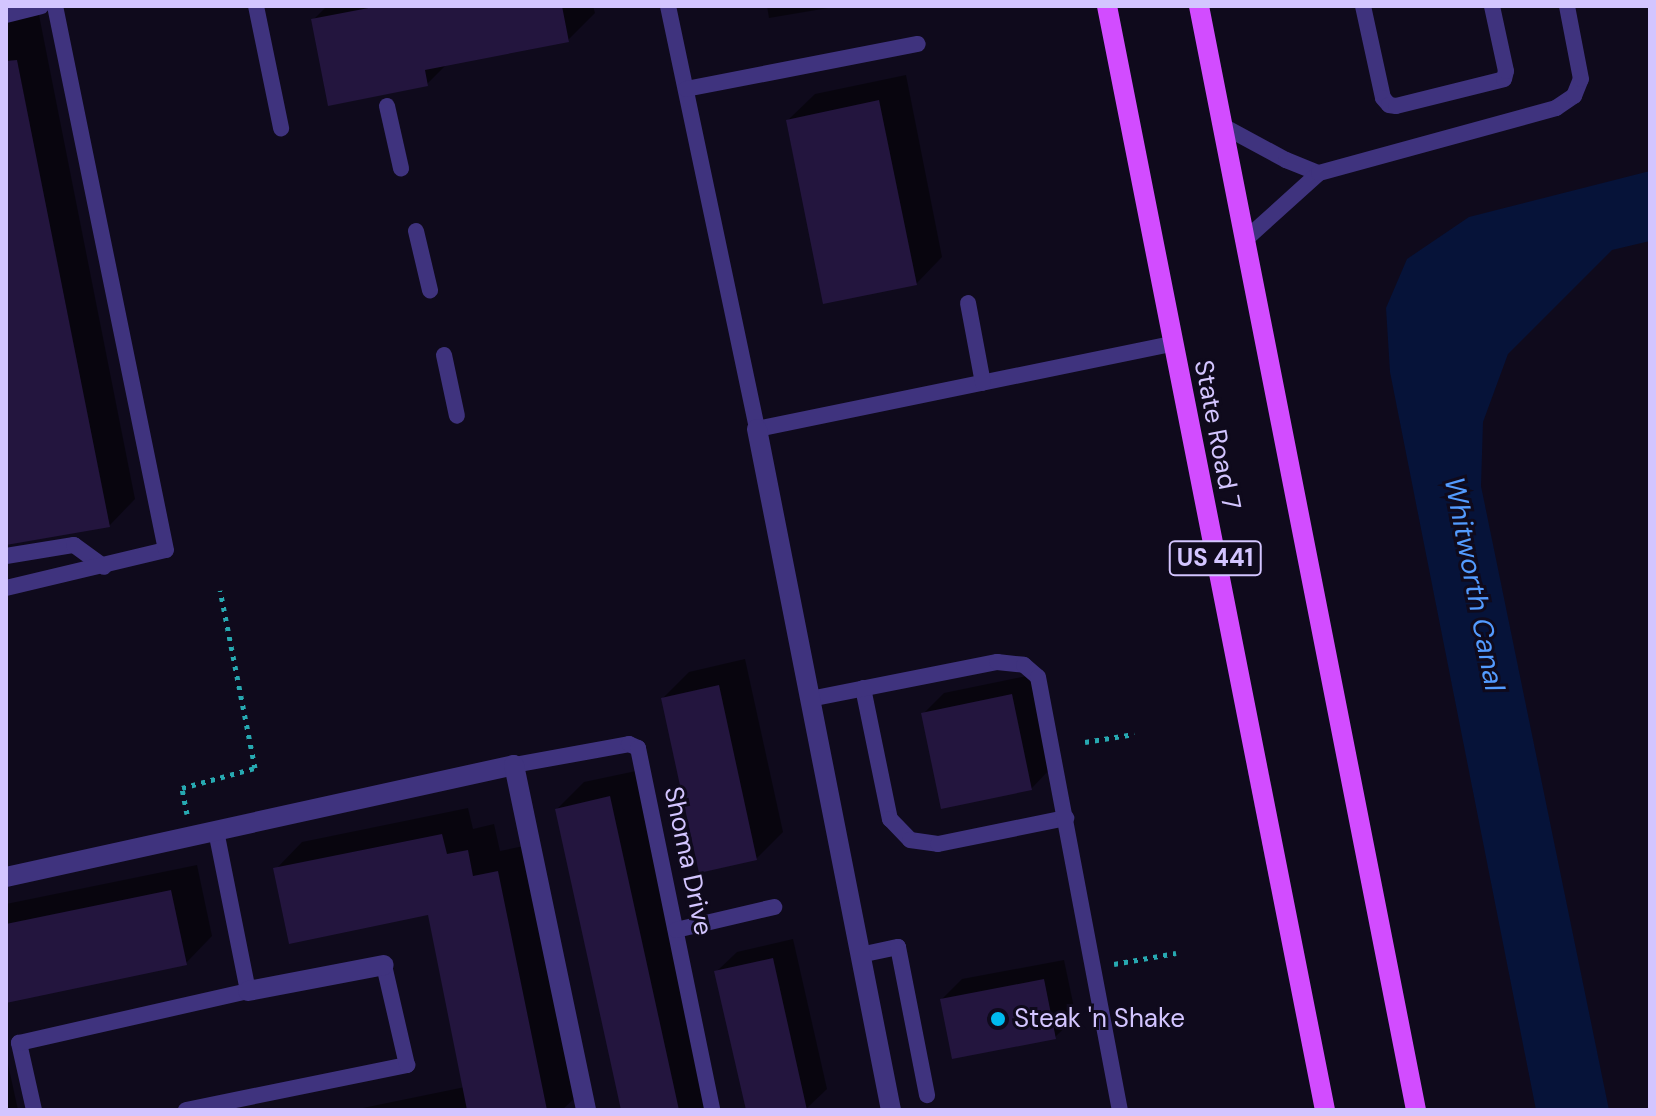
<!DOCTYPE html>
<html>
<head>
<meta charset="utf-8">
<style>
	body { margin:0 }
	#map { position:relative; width:1656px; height:1116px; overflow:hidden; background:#0f0a1c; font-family:"DM Sans",sans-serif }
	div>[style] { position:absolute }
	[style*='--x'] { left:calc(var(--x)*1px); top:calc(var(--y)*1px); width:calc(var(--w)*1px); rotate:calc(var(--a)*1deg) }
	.water>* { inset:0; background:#061339 }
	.shadow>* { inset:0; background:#0007 }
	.building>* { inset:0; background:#23153e }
	.path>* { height:5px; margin-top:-2.5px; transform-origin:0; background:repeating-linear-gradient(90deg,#27a9b1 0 4px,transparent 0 10px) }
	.service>* { height:16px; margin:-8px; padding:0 8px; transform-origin:8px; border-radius:8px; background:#3f337e }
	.minor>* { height:20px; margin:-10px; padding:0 10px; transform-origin:10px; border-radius:10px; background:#3f337e }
	.primary>* { height:20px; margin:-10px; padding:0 10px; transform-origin:10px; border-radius:10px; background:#d24cff }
	.dots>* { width:22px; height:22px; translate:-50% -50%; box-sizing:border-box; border:4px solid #0f0a1c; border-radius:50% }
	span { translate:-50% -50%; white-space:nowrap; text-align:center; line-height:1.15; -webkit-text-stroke:6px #0f0a1c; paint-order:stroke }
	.shield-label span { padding:2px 6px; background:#0f0a1c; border:2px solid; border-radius:6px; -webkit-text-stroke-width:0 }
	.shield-label { font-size:24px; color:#d3c5ff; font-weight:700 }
	.street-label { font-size:26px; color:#d3c5ff }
	.poi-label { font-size:26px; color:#d3c5ff }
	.left { translate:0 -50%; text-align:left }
	.water-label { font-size:28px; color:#539bff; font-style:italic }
	.frame { position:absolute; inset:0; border:8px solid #d3c5ff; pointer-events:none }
</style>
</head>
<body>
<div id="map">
	<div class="water">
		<i style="clip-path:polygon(1650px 171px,1650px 241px,1612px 250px,1508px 354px,1483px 422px,1481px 486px,1609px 1110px,1536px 1110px,1390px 372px,1386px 308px,1407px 259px,1469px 217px)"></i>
	</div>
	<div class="shadow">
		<i style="clip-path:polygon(327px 6px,593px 6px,595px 13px,568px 40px,448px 63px,427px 84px,313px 20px)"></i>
		<i style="clip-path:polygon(767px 6px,840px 6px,769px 18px)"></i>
		<i style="clip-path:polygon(39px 15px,135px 499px,109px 526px,6px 543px,6px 22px)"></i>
		<i style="clip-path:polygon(906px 75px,942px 257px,916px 284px,788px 120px,815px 94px)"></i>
		<i style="clip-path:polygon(745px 659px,783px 832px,756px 859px,663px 698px,689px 672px)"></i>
		<i style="clip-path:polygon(1032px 675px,1051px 768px,1031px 789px,924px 713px,944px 693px)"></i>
		<i style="clip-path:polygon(636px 771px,711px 1110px,623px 1110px,557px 809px,584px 782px)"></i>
		<i style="clip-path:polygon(468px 808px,473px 829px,494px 824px,500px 851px,524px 846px,576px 1097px,562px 1110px,353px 1110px,465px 1087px,429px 913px,276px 869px,302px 842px)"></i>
		<i style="clip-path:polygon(197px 865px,212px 936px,186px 963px,6px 1001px,6px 904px)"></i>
		<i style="clip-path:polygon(793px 939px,827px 1089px,806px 1109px,748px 1110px,716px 972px,737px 952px)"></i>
		<i style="clip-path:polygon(1064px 960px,1076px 1017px,1055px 1037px,942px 999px,962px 979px)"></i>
		<i style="clip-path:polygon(6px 1055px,18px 1110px,6px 1110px)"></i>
	</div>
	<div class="building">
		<i style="clip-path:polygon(379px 6px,562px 6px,569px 42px,425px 70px,428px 86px,328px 106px,311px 19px)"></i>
		<i style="clip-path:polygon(17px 60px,110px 527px,6px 545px,6px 61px)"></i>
		<i style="clip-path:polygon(879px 100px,917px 285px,823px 304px,786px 120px)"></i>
		<i style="clip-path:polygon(719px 685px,757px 860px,699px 873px,661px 698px)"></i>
		<i style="clip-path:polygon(1012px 694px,1032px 790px,941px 809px,921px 713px)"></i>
		<i style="clip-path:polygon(610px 796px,679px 1110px,621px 1110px,555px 809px)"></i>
		<i style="clip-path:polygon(442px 834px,447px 854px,468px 850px,473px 876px,498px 871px,547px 1110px,467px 1110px,428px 915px,289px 944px,273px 868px)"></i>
		<i style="clip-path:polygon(171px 890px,187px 965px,6px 1003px,6px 924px)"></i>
		<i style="clip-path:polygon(773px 958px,807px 1110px,746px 1110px,714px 971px)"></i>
		<i style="clip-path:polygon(1044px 979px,1056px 1039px,952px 1059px,940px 999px)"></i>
	</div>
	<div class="path">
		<i style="--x:1085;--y:742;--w:50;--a:-9.3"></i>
		<i style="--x:187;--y:814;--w:26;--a:-101"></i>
		<i style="--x:182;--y:788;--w:76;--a:-15.3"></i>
		<i style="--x:255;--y:768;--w:181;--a:-101.1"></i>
		<i style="--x:1114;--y:964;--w:63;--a:-10.1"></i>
	</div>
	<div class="service">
		<i style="--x:256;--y:6;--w:125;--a:78.4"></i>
		<i style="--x:668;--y:6;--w:432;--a:78.1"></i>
		<i style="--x:757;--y:429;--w:424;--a:-11.6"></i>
		<i style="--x:1363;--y:6;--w:94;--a:77.7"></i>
		<i style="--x:1383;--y:98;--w:9;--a:49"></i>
		<i style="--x:1389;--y:105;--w:7;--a:8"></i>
		<i style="--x:1396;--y:106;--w:111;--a:-14"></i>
		<i style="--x:1504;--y:79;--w:8;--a:-76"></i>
		<i style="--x:1506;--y:71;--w:66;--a:-102.2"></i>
		<i style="--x:6;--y:15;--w:36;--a:-14"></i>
		<i style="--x:686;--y:89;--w:236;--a:-11"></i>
		<i style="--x:387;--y:106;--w:64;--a:77.3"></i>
		<i style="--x:1223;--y:126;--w:72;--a:28.4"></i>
		<i style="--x:1286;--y:160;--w:35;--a:22"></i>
		<i style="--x:416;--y:231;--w:61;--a:76.7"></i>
		<i style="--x:1247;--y:238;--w:97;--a:-42.1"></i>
		<i style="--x:1319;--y:173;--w:246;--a:-15.3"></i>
		<i style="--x:1556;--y:108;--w:22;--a:-34"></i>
		<i style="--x:1574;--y:96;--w:18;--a:-68"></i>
		<i style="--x:1581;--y:79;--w:74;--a:-100.9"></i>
		<i style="--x:968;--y:303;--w:81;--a:79.4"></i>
		<i style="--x:444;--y:355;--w:62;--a:78"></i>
		<i style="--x:6;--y:556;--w:69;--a:-9.2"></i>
		<i style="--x:74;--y:545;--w:37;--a:36"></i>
		<i style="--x:6;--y:588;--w:164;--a:-13.4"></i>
		<i style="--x:166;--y:550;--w:555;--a:-101.53"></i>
		<i style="--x:863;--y:688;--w:134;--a:78.4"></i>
		<i style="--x:890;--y:819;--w:29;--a:46"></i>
		<i style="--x:910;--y:840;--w:28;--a:8"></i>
		<i style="--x:938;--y:844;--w:131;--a:-11.5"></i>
		<i style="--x:810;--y:699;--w:191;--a:-11.2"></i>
		<i style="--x:997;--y:662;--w:27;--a:6"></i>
		<i style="--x:1024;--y:665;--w:18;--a:41"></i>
		<i style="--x:1038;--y:677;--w:441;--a:79.3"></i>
		<i style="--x:514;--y:765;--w:117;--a:-10.3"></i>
		<i style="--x:629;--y:744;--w:10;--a:24"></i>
		<i style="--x:638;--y:748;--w:369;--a:78.4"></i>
		<i style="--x:676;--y:930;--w:101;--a:-13.2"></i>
		<i style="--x:860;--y:955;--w:39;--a:-12"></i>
		<i style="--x:898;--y:947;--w:151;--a:78.9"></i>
		<i style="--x:34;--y:1110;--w:69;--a:-102.6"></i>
		<i style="--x:19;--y:1043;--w:235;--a:-12.8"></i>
		<i style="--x:248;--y:991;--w:163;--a:-101.3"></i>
		<i style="--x:186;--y:1110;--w:226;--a:-11.5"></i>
		<i style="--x:407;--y:1065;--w:103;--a:-103"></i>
	</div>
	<div class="minor">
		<i style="--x:757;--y:429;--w:694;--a:78.87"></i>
		<i style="--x:6;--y:877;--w:520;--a:-12.43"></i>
		<i style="--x:514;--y:765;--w:352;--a:78.2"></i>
		<i style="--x:248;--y:991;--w:138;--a:-10.8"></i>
	</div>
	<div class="primary">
		<i style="--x:1107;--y:6;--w:1125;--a:78.83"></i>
		<i style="--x:1199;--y:6;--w:1125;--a:78.88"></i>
	</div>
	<div class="dots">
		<i style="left:998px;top:1019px;background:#00bbf0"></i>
	</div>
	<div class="shield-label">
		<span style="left:1215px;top:558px">US 441</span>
	</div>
	<div class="street-label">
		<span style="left:1217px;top:435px;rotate:79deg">State Road 7</span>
		<span style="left:688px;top:861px;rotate:78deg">Shoma Drive</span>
	</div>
	<div class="poi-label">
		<span class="left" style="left:1014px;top:1019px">Steak 'n Shake</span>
	</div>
	<div class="water-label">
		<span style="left:1474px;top:584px;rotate:79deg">Whitworth Canal</span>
	</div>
	<div class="frame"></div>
</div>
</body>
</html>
